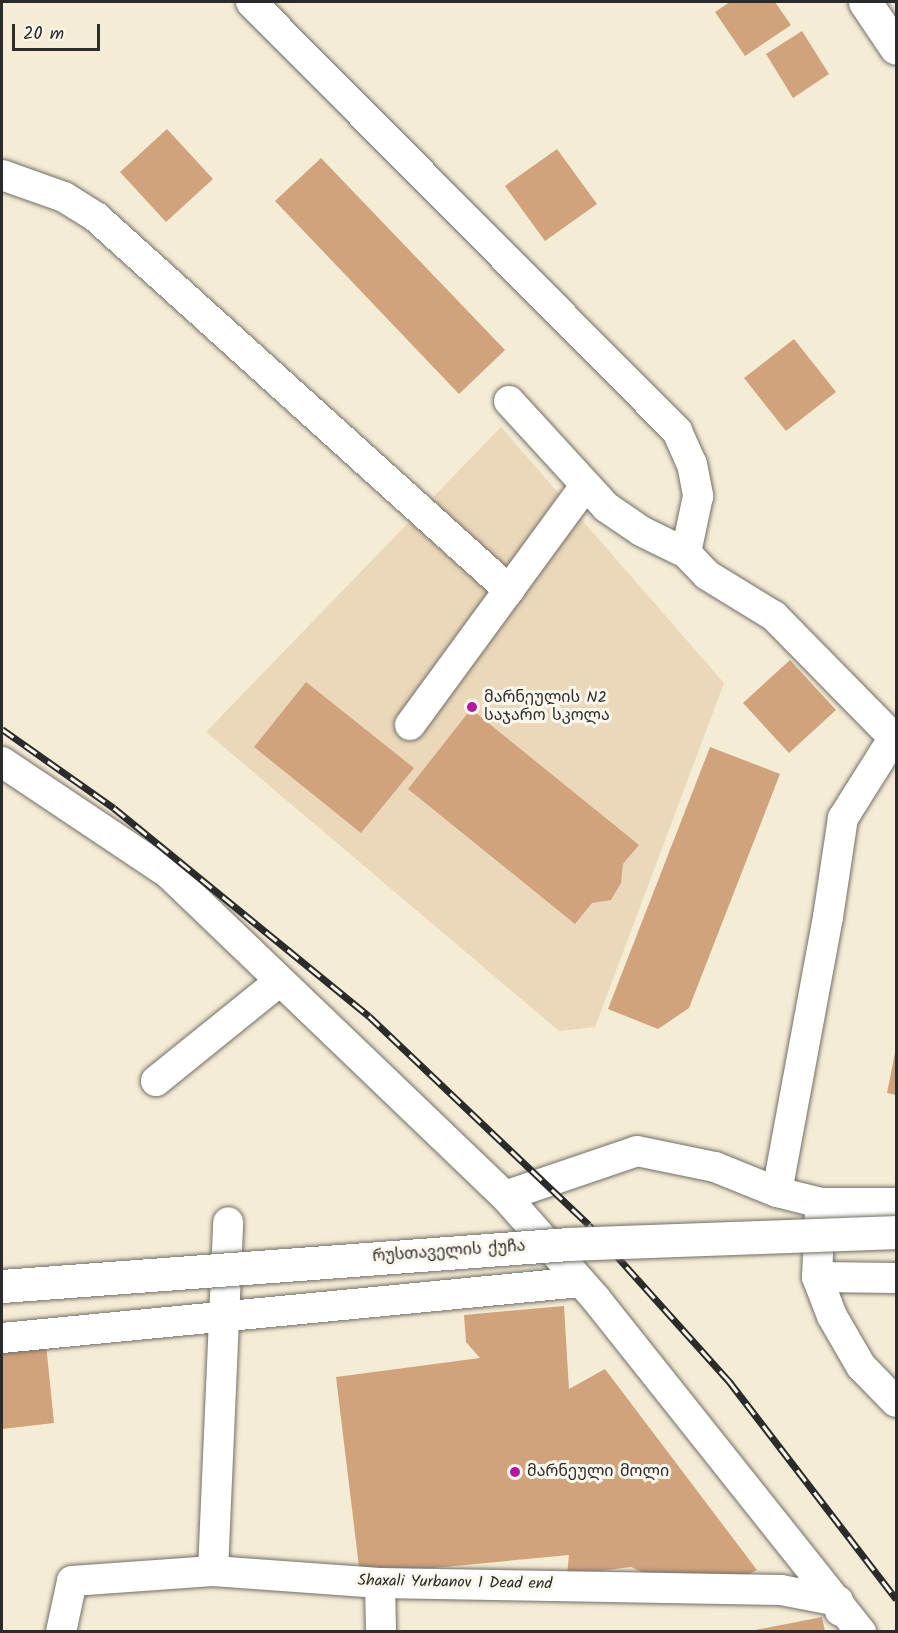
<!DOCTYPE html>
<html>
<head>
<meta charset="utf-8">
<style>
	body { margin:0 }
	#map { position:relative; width:898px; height:1633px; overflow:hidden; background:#f5ecd6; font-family:Kalam,"Noto Sans Georgian",sans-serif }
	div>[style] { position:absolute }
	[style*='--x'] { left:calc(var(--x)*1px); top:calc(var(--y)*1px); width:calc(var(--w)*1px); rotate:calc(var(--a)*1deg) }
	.built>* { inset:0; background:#ebd8ba }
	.building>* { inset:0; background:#d1a37d }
	.roads { filter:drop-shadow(0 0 2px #726f67) drop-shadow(0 0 2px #726f67) }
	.minor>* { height:30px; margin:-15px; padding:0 15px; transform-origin:15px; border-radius:15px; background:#fff }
	.highway>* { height:33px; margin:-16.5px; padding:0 16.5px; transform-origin:16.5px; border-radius:16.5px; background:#fff }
	.rail>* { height:7px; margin-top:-3.5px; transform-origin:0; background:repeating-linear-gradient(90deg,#fbf7ec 0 14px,#2b2b2b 0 28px); box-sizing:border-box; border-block:2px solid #2b2b2b }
	.bridges { filter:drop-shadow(0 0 2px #726f67) drop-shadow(0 0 2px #726f67) }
	.major-bridge>* { height:33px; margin:-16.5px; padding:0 16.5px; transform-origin:16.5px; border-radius:16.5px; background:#fff }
	.dots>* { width:16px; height:16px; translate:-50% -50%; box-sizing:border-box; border:3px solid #fbf7ec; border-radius:50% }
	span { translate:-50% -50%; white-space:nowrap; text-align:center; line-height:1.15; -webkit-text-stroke:6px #fbf7ec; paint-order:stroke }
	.poi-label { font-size:16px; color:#2b2b2b }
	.left { translate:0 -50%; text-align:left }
	.street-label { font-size:16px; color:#2b2b2b }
	.frame { position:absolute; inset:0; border:3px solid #2b2b2b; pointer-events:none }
	.scale { position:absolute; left:12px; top:24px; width:88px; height:27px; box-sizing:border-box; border:3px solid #2b2b2b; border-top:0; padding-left:8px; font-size:18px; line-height:21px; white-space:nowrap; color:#2b2b2b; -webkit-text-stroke:4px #fbf7ec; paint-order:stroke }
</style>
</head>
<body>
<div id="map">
	<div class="built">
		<i style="clip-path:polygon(501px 427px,724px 683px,595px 1027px,559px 1031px,206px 732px)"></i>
	</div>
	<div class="building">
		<i style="clip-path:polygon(730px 2px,775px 2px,791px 25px,745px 56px,715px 12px)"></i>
		<i style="clip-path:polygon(802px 31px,829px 74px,793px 98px,766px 54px)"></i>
		<i style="clip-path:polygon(167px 129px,213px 179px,166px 222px,120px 172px)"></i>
		<i style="clip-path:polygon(557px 149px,597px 204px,545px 241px,505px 186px)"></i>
		<i style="clip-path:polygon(321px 158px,505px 350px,459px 394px,275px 201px)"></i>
		<i style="clip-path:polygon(794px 339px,836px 392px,786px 431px,744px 378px)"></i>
		<i style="clip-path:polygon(790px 660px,836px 710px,789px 753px,743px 703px)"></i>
		<i style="clip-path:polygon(306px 682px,414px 768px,361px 833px,254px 747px)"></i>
		<i style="clip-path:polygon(471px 709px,639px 845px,623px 864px,621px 883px,611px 900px,592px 903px,575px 924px,408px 789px)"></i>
		<i style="clip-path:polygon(710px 747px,780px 774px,689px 1008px,658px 1029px,608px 1009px)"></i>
		<i style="clip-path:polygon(895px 1053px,896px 1053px,896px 1095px,887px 1093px)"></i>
		<i style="clip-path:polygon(564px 1306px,569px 1389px,605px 1369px,757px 1570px,741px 1578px,647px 1574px,631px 1567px,567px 1575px,569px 1555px,360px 1575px,336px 1377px,480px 1358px,466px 1342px,464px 1315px)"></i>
		<i style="clip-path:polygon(46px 1344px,54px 1423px,2px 1429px,2px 1349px)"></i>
		<i style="clip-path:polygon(822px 1617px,825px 1632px,755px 1632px,755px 1630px)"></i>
	</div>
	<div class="roads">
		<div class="minor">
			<i style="--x:251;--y:2;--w:605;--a:45.2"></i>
			<i style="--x:677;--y:431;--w:36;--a:66"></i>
			<i style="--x:692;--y:464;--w:33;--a:79"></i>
			<i style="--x:698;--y:496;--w:58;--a:101.9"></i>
			<i style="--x:686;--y:553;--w:30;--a:46"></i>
			<i style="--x:707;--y:575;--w:79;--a:31.5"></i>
			<i style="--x:774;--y:616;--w:174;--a:45.5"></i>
			<i style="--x:2;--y:175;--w:66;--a:19.5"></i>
			<i style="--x:64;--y:197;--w:38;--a:32"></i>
			<i style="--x:96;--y:217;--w:557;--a:42.09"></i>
			<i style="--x:509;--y:401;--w:144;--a:47.5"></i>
			<i style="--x:606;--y:507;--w:42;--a:34.4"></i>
			<i style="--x:641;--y:531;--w:50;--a:26.1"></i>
			<i style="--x:410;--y:725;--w:295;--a:-53.8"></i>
			<i style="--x:2;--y:762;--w:201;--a:33.8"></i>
			<i style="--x:169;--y:874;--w:465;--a:43.8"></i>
			<i style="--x:505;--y:1196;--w:137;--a:48.5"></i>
			<i style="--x:596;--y:1299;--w:426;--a:51.5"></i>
			<i style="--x:156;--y:1081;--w:159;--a:-38.9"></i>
			<i style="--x:777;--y:1192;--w:280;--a:-79.5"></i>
			<i style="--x:828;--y:917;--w:100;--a:-81.4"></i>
			<i style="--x:843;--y:818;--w:96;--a:-57.8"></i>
			<i style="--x:505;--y:1196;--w:139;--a:-18.8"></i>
			<i style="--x:637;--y:1151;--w:80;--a:11.6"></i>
			<i style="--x:715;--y:1167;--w:67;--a:22"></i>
			<i style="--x:777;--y:1192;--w:45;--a:14"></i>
			<i style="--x:821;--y:1203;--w:75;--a:0"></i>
			<i style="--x:820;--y:1211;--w:66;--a:92.6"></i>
			<i style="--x:817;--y:1277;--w:42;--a:69"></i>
			<i style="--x:832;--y:1316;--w:58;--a:59.9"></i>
			<i style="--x:861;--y:1366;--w:50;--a:45.8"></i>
			<i style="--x:817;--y:1277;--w:79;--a:0.7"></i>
			<i style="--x:2;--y:1338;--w:581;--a:-5.53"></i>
			<i style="--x:213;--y:1571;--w:349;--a:-87.5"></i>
			<i style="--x:380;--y:1583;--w:49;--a:88.8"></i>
			<i style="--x:61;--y:1632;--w:52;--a:-77.8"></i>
			<i style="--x:72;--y:1581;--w:141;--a:-4.1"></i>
			<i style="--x:213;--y:1571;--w:167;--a:4.1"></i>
			<i style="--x:380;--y:1583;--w:401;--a:1"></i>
			<i style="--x:781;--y:1590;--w:58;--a:10.9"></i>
			<i style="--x:838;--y:1601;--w:10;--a:79"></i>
		</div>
		<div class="highway">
			<i style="--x:865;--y:2;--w:55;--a:56"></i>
		</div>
	</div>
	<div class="rail">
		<i style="--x:2;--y:729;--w:137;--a:35.2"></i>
		<i style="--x:114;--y:808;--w:329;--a:39.2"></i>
		<i style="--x:369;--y:1016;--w:303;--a:43.5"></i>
		<i style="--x:589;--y:1225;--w:210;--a:48.1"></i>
		<i style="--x:729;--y:1381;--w:275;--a:52.5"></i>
	</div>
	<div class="bridges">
		<div class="major-bridge">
			<i style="--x:2;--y:1286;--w:569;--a:-4.24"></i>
			<i style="--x:569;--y:1244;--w:327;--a:-2.1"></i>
		</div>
	</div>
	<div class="dots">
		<i style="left:472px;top:707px;background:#b5179e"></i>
		<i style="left:515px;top:1472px;background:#b5179e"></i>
	</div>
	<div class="poi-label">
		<span class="left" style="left:484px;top:707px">მარნეულის N2<br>საჯარო სკოლა</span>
		<span class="left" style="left:527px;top:1472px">მარნეული მოლი</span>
	</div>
	<div class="street-label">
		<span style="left:449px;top:1252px;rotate:-4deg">რუსთაველის ქუჩა</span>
		<span style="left:455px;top:1583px;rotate:1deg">Shaxali Yurbanov 1 Dead end</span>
	</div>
	<div class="frame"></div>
	<div class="scale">20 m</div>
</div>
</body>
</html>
